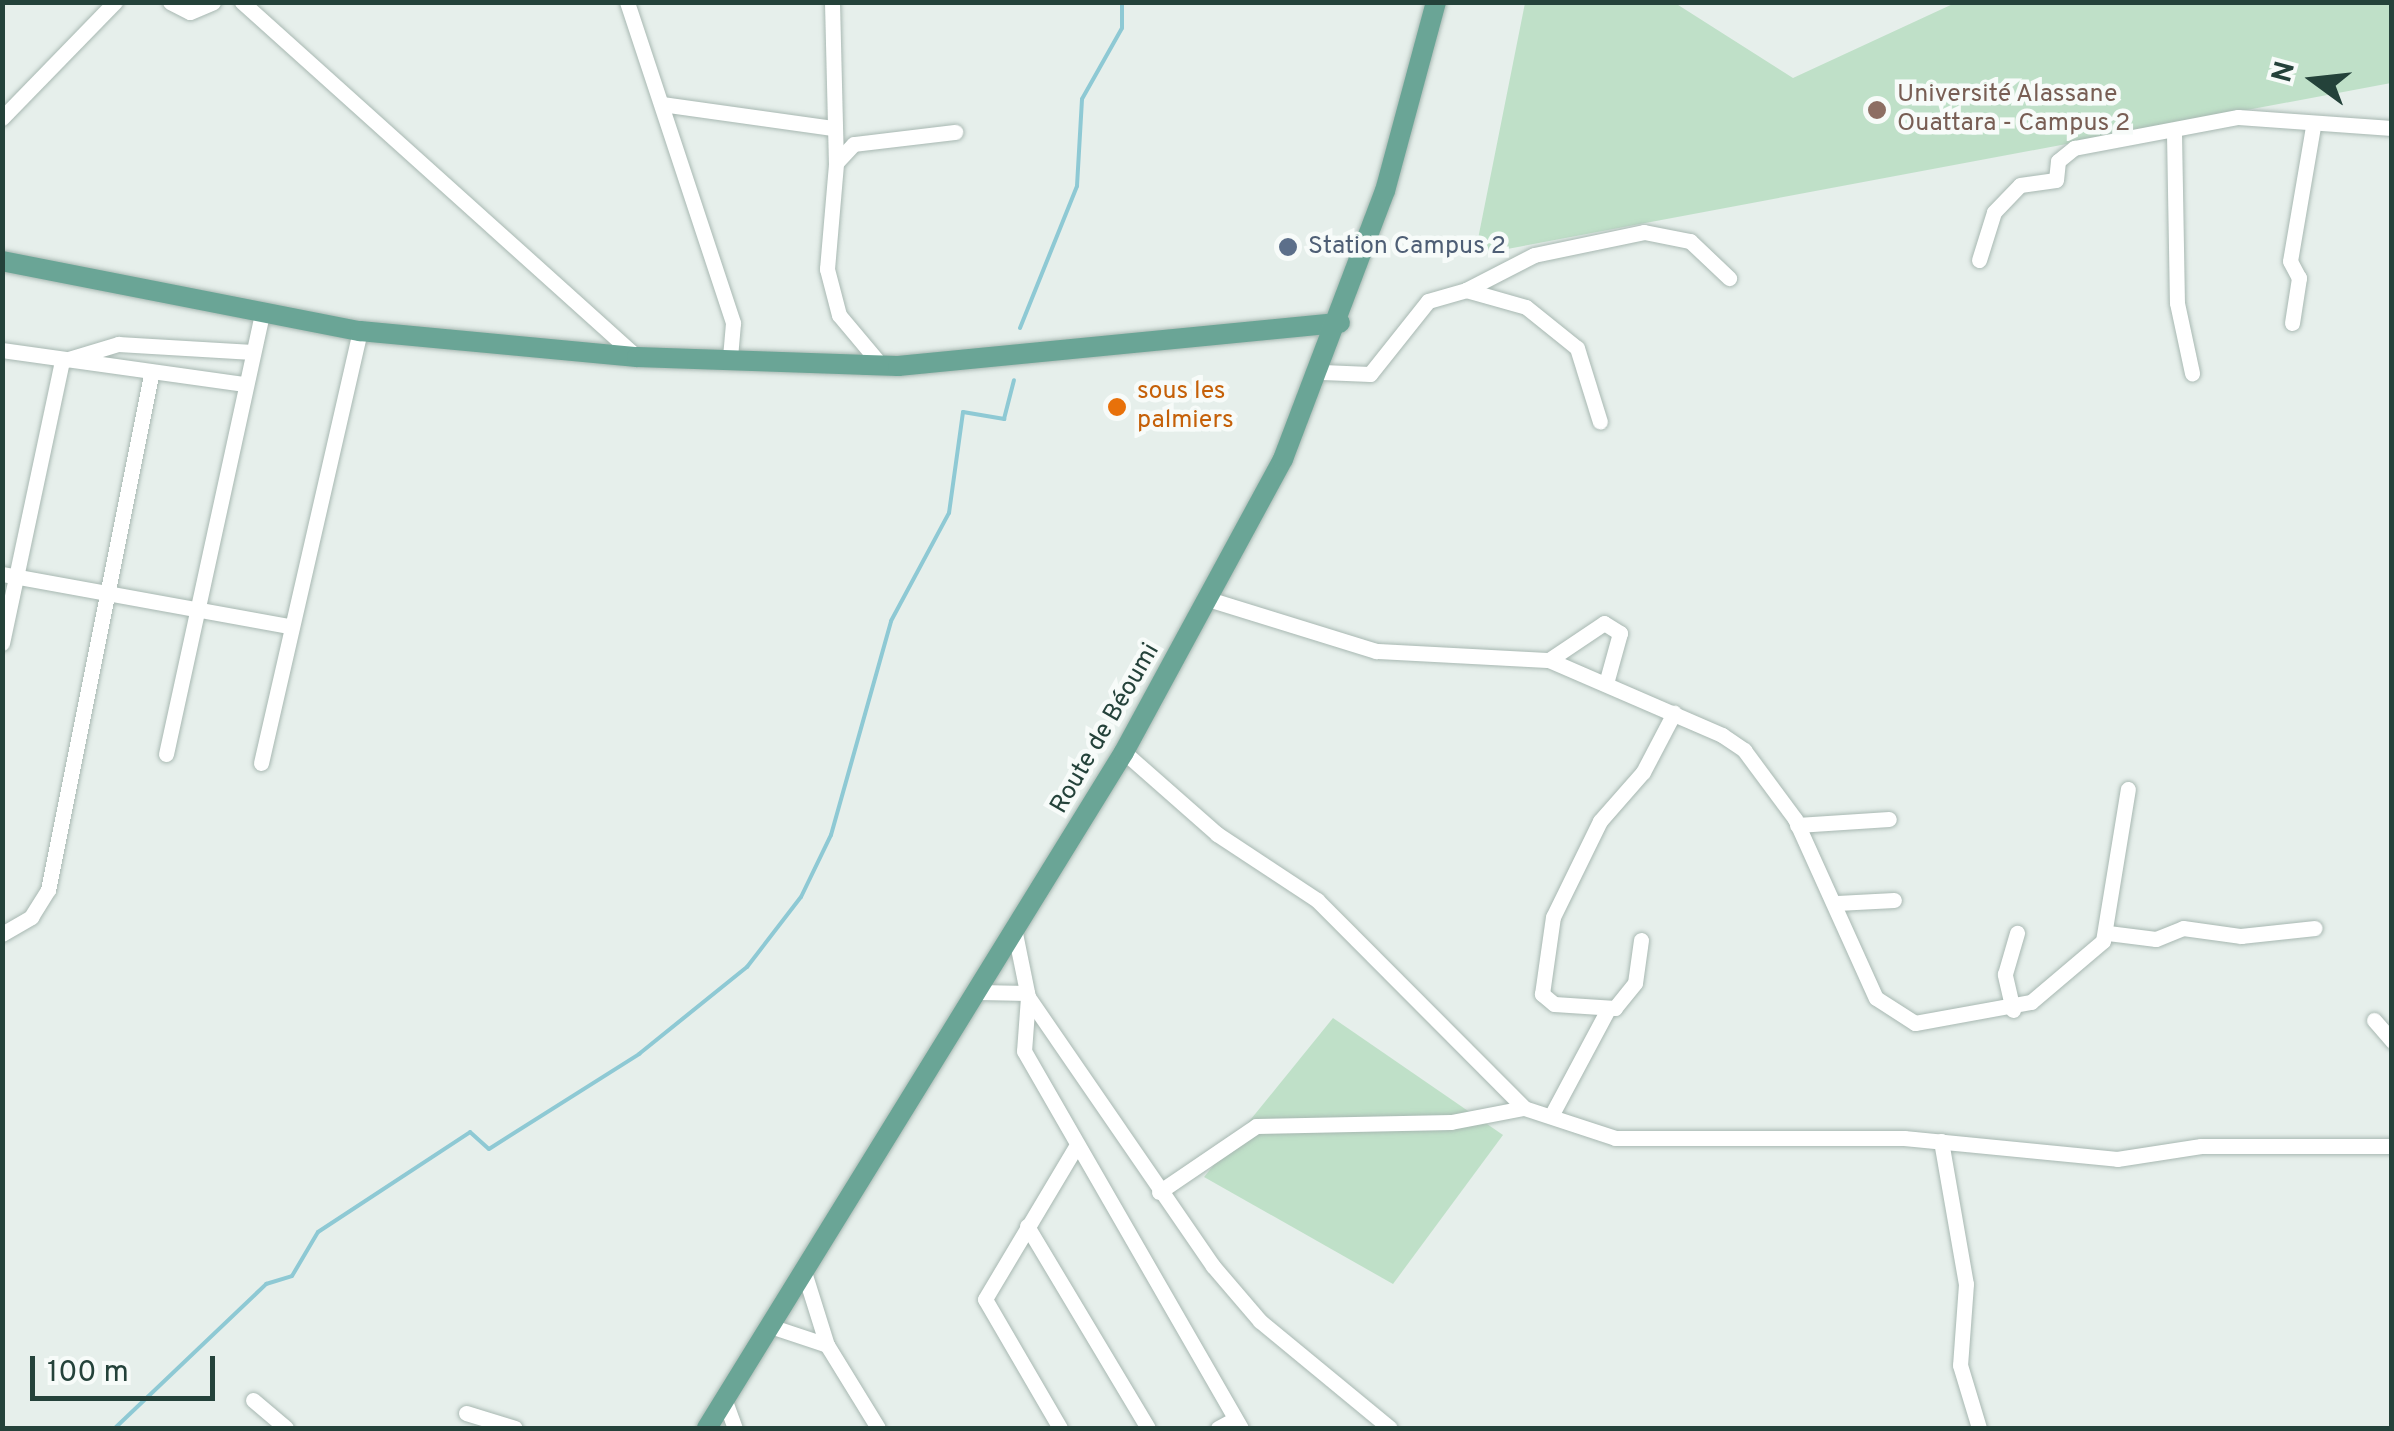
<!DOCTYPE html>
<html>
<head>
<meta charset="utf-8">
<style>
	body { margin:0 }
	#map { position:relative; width:2394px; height:1431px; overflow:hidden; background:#e6efeb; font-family:Overpass,sans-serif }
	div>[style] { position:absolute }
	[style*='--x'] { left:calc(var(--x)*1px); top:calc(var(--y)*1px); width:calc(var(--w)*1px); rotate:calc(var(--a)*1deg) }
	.green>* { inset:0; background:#bfe0c8 }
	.stream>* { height:4px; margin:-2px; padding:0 2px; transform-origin:2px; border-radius:2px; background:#8ec9d4 }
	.roads { filter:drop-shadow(0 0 2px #a8b8b2) drop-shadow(0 0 2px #a8b8b2) }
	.minor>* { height:15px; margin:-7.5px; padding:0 7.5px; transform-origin:7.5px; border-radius:7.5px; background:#fff }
	.major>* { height:20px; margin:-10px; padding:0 10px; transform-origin:10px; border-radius:10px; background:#6aa596 }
	.dots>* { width:28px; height:28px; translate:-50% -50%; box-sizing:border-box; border:5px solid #f7fbf9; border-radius:50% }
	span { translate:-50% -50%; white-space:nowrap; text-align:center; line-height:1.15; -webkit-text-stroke:9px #f7fbf9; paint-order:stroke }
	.education-label { font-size:25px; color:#785e54 }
	.left { translate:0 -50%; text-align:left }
	.service-label { font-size:25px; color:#4e5e75 }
	.food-label { font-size:25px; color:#c56008 }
	.street-label { font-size:25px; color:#24423a }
	.frame { position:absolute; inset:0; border:5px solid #24423a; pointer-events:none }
	.north { position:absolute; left:2264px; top:30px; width:100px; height:100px; -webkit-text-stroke:8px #f7fbf9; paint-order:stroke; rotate:285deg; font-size:28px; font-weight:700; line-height:40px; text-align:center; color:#24423a }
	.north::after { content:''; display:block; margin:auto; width:35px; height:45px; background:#24423a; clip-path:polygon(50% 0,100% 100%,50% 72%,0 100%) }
	.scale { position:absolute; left:30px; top:1356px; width:185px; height:45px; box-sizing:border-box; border:5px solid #24423a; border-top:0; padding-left:12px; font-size:30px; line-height:35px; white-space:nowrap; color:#24423a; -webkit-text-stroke:8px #f7fbf9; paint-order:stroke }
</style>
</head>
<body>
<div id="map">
	<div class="green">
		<i style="clip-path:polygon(1525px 3px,1675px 3px,1793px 78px,1955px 3px,2391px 3px,2391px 83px,1491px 252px,1476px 249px)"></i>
		<i style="clip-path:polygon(1333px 1018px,1503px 1135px,1393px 1284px,1204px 1177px)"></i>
	</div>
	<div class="stream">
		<i style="--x:1020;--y:328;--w:153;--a:-68.1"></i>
		<i style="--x:1077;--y:186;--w:87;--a:-86.7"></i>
		<i style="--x:1082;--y:99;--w:81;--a:-60.6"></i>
		<i style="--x:1122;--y:28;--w:26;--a:-90"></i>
		<i style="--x:115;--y:1428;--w:209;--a:-43.6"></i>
		<i style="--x:266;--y:1284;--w:27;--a:-17"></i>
		<i style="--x:292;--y:1276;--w:51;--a:-59.4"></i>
		<i style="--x:318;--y:1232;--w:182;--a:-33.3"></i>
		<i style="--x:470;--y:1132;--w:25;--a:42"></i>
		<i style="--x:489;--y:1149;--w:178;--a:-32.3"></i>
		<i style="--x:639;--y:1054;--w:139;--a:-38.9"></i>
		<i style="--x:747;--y:967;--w:88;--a:-52.4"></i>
		<i style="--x:801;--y:897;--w:69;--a:-64.2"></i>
		<i style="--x:831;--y:835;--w:222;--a:-74.3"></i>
		<i style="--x:891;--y:621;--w:123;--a:-61.8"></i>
		<i style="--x:949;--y:513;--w:102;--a:-82.1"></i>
		<i style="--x:963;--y:412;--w:42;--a:9.7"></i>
		<i style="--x:1004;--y:419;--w:40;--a:-75.6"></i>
	</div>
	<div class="roads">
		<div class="minor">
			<i style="--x:170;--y:2;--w:22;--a:27"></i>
			<i style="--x:190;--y:12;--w:25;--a:-23"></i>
			<i style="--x:242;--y:2;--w:531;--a:41.95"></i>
			<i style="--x:627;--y:2;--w:338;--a:71.7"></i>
			<i style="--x:733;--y:323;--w:38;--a:95"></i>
			<i style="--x:832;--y:2;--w:161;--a:88.6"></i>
			<i style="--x:662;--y:104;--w:172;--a:8"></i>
			<i style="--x:2;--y:118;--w:162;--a:-45.8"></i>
			<i style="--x:2174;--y:133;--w:170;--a:89"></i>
			<i style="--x:2177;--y:303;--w:72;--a:77.9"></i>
			<i style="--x:1979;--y:260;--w:50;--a:-72.6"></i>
			<i style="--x:1994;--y:212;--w:37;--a:-46"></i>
			<i style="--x:2020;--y:185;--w:36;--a:-8"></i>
			<i style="--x:2056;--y:180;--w:19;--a:-84"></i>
			<i style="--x:2058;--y:161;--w:21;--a:-39"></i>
			<i style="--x:2074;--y:148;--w:167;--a:-10.7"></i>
			<i style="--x:2238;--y:117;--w:154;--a:4.1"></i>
			<i style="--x:1466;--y:290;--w:76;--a:-27.2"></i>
			<i style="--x:1534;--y:255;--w:112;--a:-11.8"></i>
			<i style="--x:1644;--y:232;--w:47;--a:11.1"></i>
			<i style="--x:1690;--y:241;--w:54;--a:43.5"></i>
			<i style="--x:2292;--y:323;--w:46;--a:-81.2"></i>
			<i style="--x:2299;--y:278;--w:19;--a:-118"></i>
			<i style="--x:2290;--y:261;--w:136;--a:-80.3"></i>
			<i style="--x:2;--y:350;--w:245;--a:8"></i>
			<i style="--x:881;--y:365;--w:65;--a:-130"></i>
			<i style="--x:839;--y:315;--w:48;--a:-104.6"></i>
			<i style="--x:827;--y:269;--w:106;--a:-85.1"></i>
			<i style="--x:836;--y:163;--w:26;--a:-47"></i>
			<i style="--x:854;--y:144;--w:102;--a:-6.8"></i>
			<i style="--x:1322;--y:372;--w:48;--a:2.4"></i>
			<i style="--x:1370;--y:374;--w:93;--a:-51.5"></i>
			<i style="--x:1428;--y:301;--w:40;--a:-16"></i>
			<i style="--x:1466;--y:290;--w:62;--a:15.8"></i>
			<i style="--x:1526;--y:307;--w:65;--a:38.8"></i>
			<i style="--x:1577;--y:348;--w:77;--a:72.7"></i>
			<i style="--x:2;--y:574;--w:290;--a:10.3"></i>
			<i style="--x:1208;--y:599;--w:176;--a:17.2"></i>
			<i style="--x:1376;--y:651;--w:173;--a:3"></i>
			<i style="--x:1549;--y:660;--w:189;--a:23.4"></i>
			<i style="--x:1722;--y:735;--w:27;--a:34"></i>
			<i style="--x:1744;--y:750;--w:86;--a:53.5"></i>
			<i style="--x:1795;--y:819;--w:196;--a:65.7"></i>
			<i style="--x:1876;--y:998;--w:46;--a:32.7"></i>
			<i style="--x:1915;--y:1023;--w:118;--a:-10.3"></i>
			<i style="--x:2031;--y:1002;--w:94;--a:-40.3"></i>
			<i style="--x:2103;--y:941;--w:154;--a:-80.7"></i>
			<i style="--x:2;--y:643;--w:288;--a:-78"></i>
			<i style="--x:62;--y:361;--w:59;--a:-16.9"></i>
			<i style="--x:118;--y:344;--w:135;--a:3.4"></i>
			<i style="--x:1549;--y:660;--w:66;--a:-33.9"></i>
			<i style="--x:1604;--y:623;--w:19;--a:32"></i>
			<i style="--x:1620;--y:633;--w:49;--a:105.5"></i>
			<i style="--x:1124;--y:752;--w:124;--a:41.4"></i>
			<i style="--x:1217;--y:834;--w:120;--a:33.4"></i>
			<i style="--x:1317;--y:900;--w:293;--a:45.1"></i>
			<i style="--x:1524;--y:1108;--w:96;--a:18.2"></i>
			<i style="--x:1615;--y:1138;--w:289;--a:0"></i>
			<i style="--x:1904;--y:1138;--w:214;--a:5.6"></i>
			<i style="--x:2117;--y:1159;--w:85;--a:-8.8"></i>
			<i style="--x:2201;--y:1146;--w:191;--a:0"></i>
			<i style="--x:166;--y:754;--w:451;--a:-77.7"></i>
			<i style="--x:261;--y:763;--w:443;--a:-77.1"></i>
			<i style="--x:1797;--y:825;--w:92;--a:-3.7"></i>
			<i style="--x:1837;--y:903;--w:57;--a:-3"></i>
			<i style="--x:1015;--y:933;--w:65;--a:78.5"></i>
			<i style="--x:1028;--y:997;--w:326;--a:55.5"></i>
			<i style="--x:1213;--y:1266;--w:72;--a:49.5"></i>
			<i style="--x:1260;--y:1321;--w:168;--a:39.5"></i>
			<i style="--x:2108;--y:933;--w:48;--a:7.1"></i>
			<i style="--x:2156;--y:939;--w:29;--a:-22"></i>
			<i style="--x:2183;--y:928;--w:59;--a:7.9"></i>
			<i style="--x:2241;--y:936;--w:74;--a:-6.2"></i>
			<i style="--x:2;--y:934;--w:34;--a:-30"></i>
			<i style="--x:31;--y:917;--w:32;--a:-58"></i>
			<i style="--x:48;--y:890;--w:525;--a:-78.69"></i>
			<i style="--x:1641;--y:940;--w:43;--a:97.9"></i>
			<i style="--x:1635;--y:983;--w:32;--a:129"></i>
			<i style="--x:1615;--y:1008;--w:61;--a:-176.2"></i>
			<i style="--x:1554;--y:1004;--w:16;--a:-140"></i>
			<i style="--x:1542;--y:994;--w:78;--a:-81.9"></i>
			<i style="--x:1553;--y:917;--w:107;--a:-63.9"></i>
			<i style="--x:1600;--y:821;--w:65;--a:-48.7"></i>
			<i style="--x:1643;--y:772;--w:67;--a:-62.3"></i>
			<i style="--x:979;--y:992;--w:48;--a:1.2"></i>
			<i style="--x:1028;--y:997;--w:54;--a:94.2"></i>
			<i style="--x:1024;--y:1051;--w:435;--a:60.1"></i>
			<i style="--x:2013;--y:1010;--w:37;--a:-103"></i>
			<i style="--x:2005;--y:974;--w:43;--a:-73.7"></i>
			<i style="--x:2374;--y:1020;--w:28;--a:49"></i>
			<i style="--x:1551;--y:1116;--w:119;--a:-61.9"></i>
			<i style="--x:1941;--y:1141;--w:145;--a:80.1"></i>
			<i style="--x:1966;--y:1284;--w:81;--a:94.2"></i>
			<i style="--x:1960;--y:1365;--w:66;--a:73.2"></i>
			<i style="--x:1159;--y:1192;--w:117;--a:-34.2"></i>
			<i style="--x:1256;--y:1126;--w:195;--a:-1.2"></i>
			<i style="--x:1451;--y:1122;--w:74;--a:-10.9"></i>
			<i style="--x:1027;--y:1226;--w:235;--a:59.1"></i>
			<i style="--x:805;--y:1275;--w:73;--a:72.6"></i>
			<i style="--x:827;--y:1345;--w:97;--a:58.4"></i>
			<i style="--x:773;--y:1327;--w:57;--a:18.4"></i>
			<i style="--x:253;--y:1400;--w:43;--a:40.3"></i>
			<i style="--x:725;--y:1401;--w:29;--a:70"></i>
			<i style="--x:466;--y:1413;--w:51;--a:17"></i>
			<i style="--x:1060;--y:1428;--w:149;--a:-120.2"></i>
			<i style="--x:985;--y:1299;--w:176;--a:-59.2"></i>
			<i style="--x:1218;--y:1428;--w:19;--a:-28"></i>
		</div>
		<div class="major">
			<i style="--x:2;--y:261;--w:365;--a:11.1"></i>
			<i style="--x:360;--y:331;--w:278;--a:5.4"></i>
			<i style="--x:637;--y:357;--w:261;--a:2"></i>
			<i style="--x:898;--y:366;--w:444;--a:-5.6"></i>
			<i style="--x:707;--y:1428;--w:794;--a:-58.33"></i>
			<i style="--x:1124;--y:752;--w:333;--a:-61.5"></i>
			<i style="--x:1283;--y:459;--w:287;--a:-69.2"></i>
			<i style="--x:1385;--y:191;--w:196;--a:-74.9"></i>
		</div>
	</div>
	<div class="dots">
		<i style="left:1877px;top:110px;background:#8d6e63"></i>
		<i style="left:1288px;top:247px;background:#5c6f8a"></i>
		<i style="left:1117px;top:407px;background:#e8710a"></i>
	</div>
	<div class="education-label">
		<span class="left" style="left:1897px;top:110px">Université Alassane<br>Ouattara - Campus 2</span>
	</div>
	<div class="service-label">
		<span class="left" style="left:1308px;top:247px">Station Campus 2</span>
	</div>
	<div class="food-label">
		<span class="left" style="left:1137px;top:407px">sous les<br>palmiers</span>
	</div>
	<div class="street-label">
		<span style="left:1106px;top:729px;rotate:-60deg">Route de Béoumi</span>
	</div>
	<div class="frame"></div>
	<div class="north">N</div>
	<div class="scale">100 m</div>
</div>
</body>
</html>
